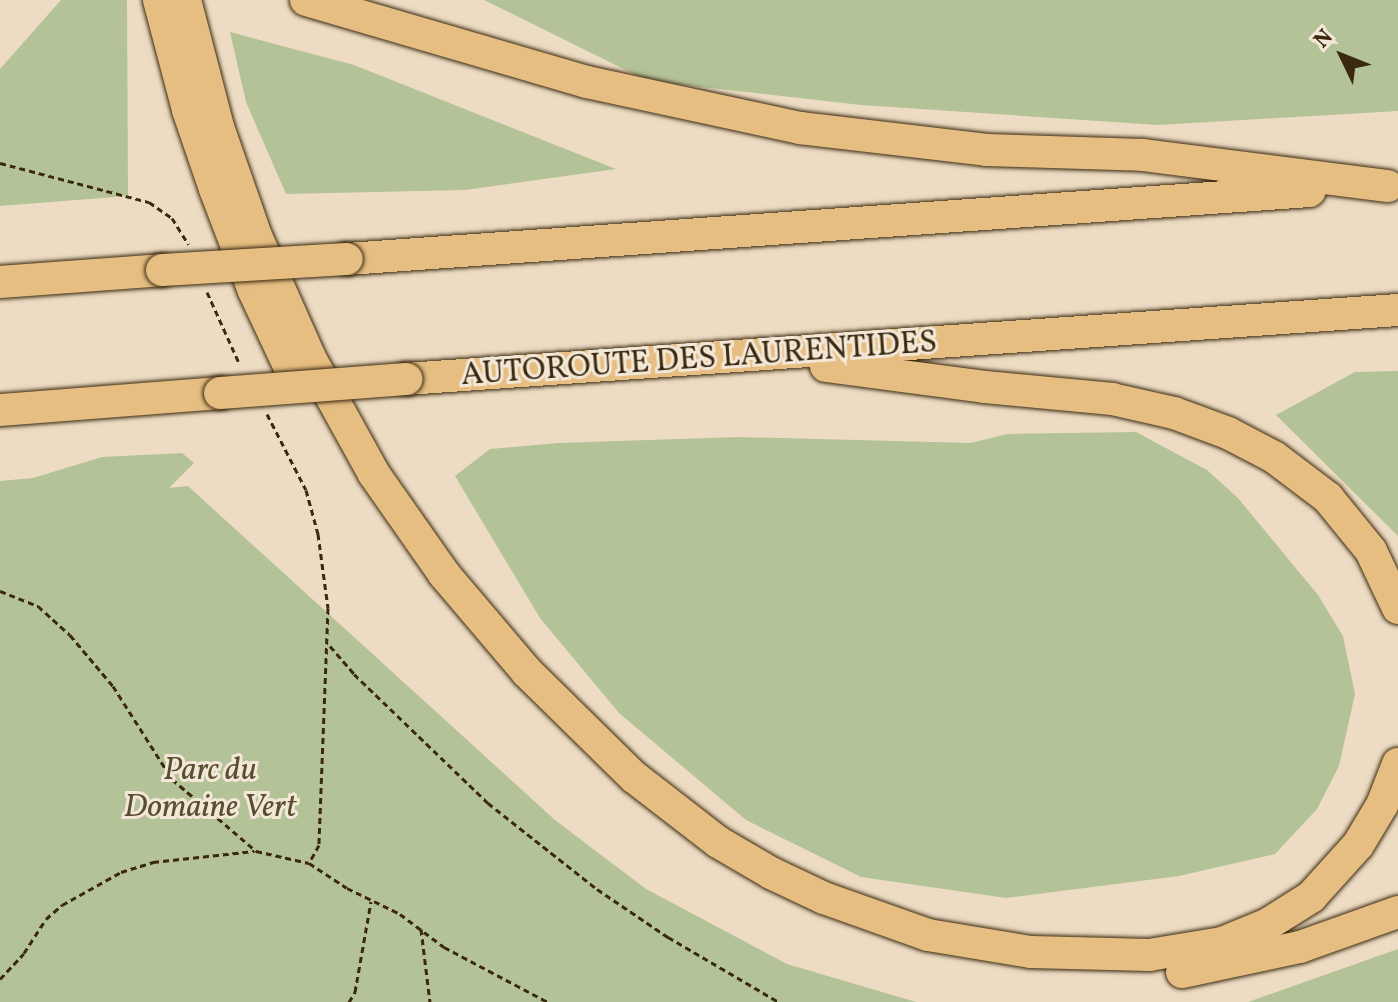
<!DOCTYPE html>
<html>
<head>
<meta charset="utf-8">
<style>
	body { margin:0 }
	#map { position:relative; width:1398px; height:1002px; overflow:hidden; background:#eddcc3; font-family:Vollkorn,serif }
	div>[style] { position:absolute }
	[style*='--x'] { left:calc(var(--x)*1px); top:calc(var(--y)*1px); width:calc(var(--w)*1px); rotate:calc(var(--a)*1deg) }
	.green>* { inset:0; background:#b4c297 }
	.path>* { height:3px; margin-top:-1.5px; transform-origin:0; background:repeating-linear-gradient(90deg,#3a290f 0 6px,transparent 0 10px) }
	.roads { filter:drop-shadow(0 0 2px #3a290f) drop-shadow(0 0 2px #3a290f) }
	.highway>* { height:32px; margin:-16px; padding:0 16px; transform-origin:16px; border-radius:16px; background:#e6be82 }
	.bridges { filter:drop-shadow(0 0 2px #3a290f) drop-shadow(0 0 2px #3a290f) }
	.highway-bridge>* { height:32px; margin:-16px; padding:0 16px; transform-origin:16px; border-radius:16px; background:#e6be82 }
	span { translate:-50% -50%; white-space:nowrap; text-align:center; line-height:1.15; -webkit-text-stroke:6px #f3e8d8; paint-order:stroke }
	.street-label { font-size:32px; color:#3a290f }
	.park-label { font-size:32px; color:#584f31; font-style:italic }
	.north { position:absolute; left:1302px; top:16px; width:80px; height:80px; -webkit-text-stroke:6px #f3e8d8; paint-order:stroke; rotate:313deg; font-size:22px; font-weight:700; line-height:32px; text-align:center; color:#3a290f }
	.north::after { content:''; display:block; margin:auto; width:28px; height:36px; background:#3a290f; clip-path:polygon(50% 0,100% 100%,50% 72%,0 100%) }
</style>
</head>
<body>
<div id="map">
	<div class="green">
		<i style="clip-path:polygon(61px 0,127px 0,128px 196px,0 206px,0 69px)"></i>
		<i style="clip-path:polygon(484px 0,1398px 0,1398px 111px,1158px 125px,861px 105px,648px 81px)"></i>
		<i style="clip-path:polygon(230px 32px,354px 65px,616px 169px,465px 190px,286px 194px,246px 102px)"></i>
		<i style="clip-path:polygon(1398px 371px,1398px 536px,1276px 415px,1355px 372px)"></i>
		<i style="clip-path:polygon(1136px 432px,1207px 470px,1238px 498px,1318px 595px,1343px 636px,1355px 694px,1339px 766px,1317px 809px,1275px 854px,1179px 876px,1006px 898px,861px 877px,746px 820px,619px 713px,540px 618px,455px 476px,490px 449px,558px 443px,739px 437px,971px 443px,1007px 434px)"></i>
		<i style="clip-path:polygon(182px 453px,194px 463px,169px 488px,188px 486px,555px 820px,646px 889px,787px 964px,916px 1002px,0 1002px,0 481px,33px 478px,102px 457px)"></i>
		<i style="clip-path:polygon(1398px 949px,1398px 1002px,1248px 1002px)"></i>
	</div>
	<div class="path">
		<i style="--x:0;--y:163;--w:154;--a:14.7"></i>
		<i style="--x:149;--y:202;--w:28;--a:35"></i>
		<i style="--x:172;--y:218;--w:31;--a:58"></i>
		<i style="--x:207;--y:292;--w:80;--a:65.7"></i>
		<i style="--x:267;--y:414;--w:85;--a:62.8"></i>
		<i style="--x:306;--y:490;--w:46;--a:74.7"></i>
		<i style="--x:318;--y:534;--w:75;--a:82.3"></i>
		<i style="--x:328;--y:608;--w:237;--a:92.2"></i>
		<i style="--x:319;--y:845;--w:21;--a:119"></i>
		<i style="--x:0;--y:591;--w:41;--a:21.5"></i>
		<i style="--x:38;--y:606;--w:43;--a:42.2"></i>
		<i style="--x:70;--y:635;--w:67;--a:49.9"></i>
		<i style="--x:113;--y:686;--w:110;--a:57.6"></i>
		<i style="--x:172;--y:779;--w:111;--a:40.6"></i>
		<i style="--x:256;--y:851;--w:54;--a:12.8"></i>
		<i style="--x:309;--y:863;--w:45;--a:33.3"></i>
		<i style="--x:347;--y:888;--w:59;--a:26.1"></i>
		<i style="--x:400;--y:914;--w:55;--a:36.9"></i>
		<i style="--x:444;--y:947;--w:118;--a:27.9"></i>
		<i style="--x:330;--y:646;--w:37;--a:49"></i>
		<i style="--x:354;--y:674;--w:186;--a:43.9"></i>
		<i style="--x:488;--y:803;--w:139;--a:38.3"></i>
		<i style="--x:597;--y:889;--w:86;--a:34.1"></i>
		<i style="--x:668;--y:937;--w:129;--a:30.4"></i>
		<i style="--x:421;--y:929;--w:74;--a:83"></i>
		<i style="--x:0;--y:979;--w:35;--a:-47"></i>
		<i style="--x:24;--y:953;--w:40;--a:-57.1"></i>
		<i style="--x:46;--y:919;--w:21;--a:-41"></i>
		<i style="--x:62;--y:905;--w:68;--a:-29.2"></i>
		<i style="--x:121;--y:872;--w:34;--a:-17"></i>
		<i style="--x:153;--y:862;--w:102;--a:-6.2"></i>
		<i style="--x:349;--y:1002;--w:12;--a:-59"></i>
		<i style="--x:355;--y:992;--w:92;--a:-80"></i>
	</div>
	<div class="roads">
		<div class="highway">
			<i style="--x:159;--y:0;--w:114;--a:75.2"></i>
			<i style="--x:188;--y:110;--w:83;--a:71.1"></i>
			<i style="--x:215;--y:189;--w:109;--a:69.1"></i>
			<i style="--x:254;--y:291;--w:87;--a:64.9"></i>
			<i style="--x:185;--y:0;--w:131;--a:75.4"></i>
			<i style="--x:218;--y:127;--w:115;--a:70.8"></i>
			<i style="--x:256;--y:236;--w:133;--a:66.1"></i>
			<i style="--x:310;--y:358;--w:132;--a:61.1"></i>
			<i style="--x:374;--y:474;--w:122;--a:55"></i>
			<i style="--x:444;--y:574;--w:128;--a:49.7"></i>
			<i style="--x:527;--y:672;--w:150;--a:44.5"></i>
			<i style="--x:634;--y:777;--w:106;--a:37.7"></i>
			<i style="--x:718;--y:842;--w:61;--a:30.3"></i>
			<i style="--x:771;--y:873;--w:59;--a:25.3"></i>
			<i style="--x:824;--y:898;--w:110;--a:19.6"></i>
			<i style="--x:928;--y:935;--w:104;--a:9.4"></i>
			<i style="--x:1031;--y:952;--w:118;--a:1.5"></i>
			<i style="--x:1149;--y:955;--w:74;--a:-9.3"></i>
			<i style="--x:1222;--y:943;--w:50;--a:-22.4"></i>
			<i style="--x:1268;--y:924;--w:51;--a:-32.1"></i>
			<i style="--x:1311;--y:897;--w:70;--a:-47.9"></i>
			<i style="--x:1358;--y:845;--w:47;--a:-59"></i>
			<i style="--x:1382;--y:805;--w:44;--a:-68.7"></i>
			<i style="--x:306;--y:0;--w:293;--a:16.3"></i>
			<i style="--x:587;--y:82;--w:218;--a:12.2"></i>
			<i style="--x:800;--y:128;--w:188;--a:6.7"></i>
			<i style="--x:987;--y:150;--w:155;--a:1.8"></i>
			<i style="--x:1142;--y:155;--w:248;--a:7.2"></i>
			<i style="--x:347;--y:259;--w:965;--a:-4.04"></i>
			<i style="--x:0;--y:282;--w:162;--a:-4.2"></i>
			<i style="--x:826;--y:366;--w:160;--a:7.5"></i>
			<i style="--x:985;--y:387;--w:128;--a:5.4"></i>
			<i style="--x:1112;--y:399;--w:64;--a:12.7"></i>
			<i style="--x:1174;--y:413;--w:58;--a:20.3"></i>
			<i style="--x:1228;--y:433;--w:52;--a:27.6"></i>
			<i style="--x:1274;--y:457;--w:68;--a:37.2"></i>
			<i style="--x:1328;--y:498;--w:68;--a:50.9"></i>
			<i style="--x:1371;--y:551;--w:63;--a:64.7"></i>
			<i style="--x:406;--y:379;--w:994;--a:-3.98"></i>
			<i style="--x:0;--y:410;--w:221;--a:-4.4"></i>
			<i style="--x:1182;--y:972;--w:121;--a:-12"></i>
			<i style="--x:1300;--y:947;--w:104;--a:-19.7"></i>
		</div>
	</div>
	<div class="bridges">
		<div class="highway-bridge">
			<i style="--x:162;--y:270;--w:185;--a:-3.4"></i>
			<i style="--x:220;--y:393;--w:187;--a:-4.3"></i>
		</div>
	</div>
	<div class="street-label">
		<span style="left:699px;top:360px;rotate:-4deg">AUTOROUTE DES LAURENTIDES</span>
	</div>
	<div class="park-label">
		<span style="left:210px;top:790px">Parc du<br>Domaine Vert</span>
	</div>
	<div class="north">N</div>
</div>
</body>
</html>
